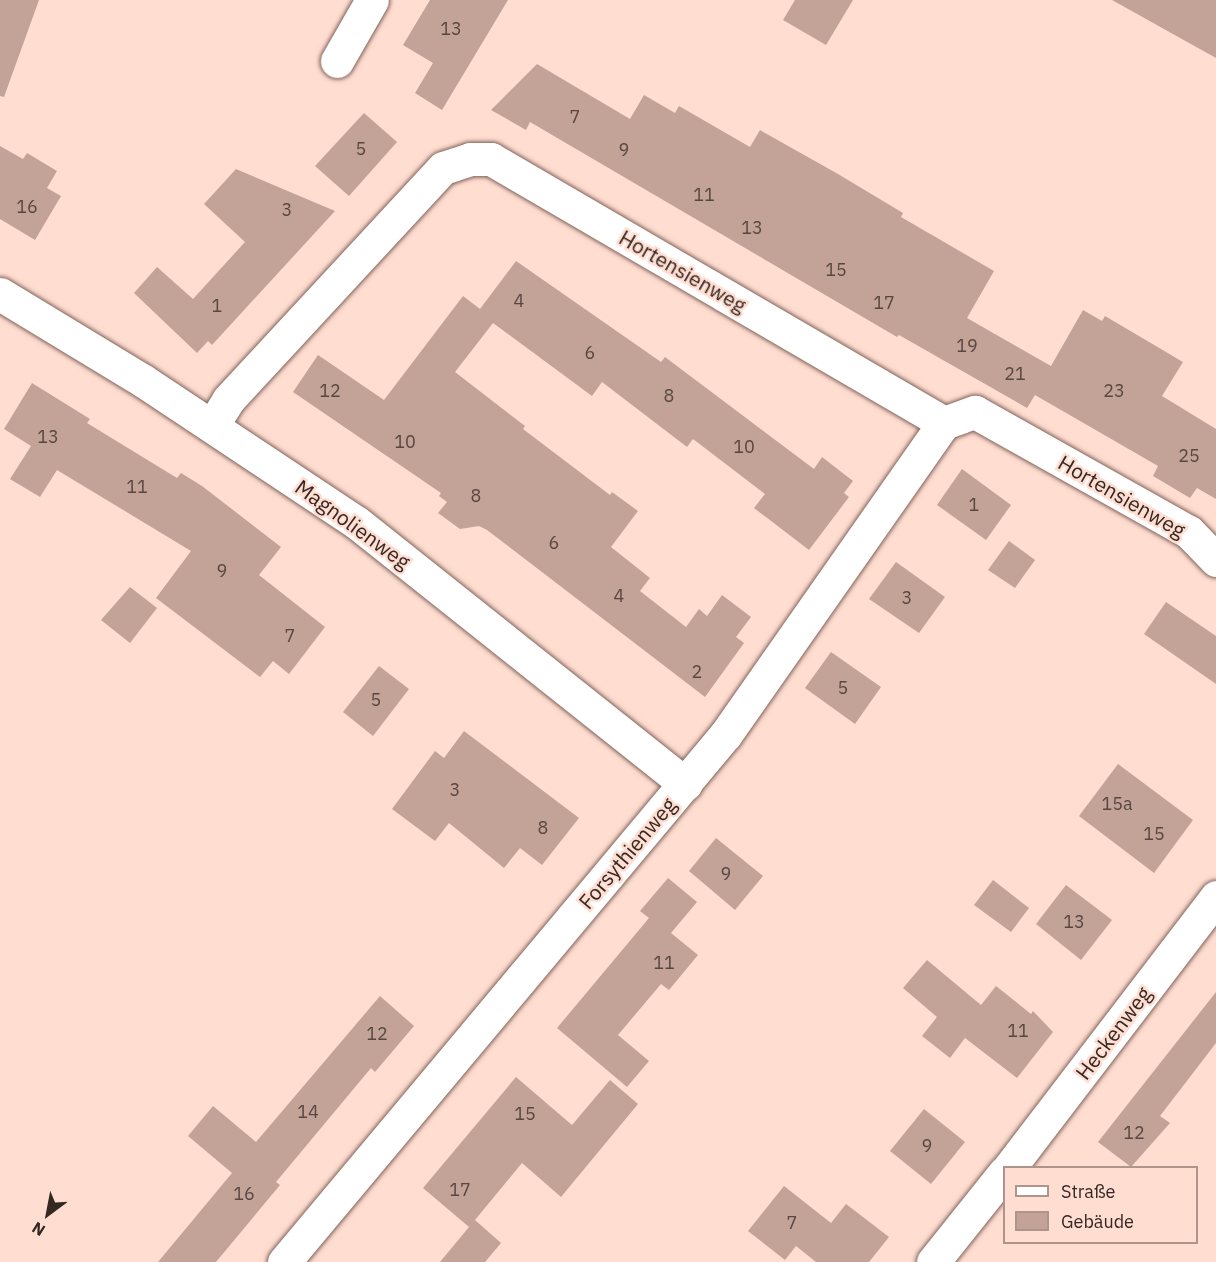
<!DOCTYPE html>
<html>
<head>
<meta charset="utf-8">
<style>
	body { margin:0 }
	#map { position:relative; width:1216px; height:1262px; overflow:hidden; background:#ffddd1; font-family:"IBM Plex Sans",sans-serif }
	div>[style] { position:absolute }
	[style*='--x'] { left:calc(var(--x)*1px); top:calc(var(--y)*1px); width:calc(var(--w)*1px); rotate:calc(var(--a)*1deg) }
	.building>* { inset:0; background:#c3a398 }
	.roads { filter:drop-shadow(0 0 2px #816359) drop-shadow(0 0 2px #816359) }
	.minor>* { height:33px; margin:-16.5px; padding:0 16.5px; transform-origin:16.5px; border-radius:16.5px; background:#fff }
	span { translate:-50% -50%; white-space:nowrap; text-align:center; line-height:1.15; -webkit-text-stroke:5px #ffddd1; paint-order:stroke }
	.number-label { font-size:18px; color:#584740 }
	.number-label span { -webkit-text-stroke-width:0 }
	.street-label { font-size:21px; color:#342823 }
	.legend { position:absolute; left:1003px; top:1166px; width:195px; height:78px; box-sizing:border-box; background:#ffddd1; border:2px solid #ae958b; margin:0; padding:8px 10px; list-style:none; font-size:18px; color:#342823 }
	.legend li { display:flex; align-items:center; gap:12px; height:30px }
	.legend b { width:30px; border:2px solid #ae958b }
	.north { position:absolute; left:18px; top:1184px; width:60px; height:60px; -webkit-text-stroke:4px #ffddd1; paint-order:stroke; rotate:212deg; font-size:16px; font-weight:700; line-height:24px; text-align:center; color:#342823 }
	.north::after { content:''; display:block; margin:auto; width:21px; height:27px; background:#342823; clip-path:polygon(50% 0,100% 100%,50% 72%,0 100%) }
</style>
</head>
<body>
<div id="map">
	<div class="building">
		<i style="clip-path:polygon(0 0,39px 0,4px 97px,0 96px)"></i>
		<i style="clip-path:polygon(430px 0,508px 0,442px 110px,415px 93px,433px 63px,403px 45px)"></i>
		<i style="clip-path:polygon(795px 0,853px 0,826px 45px,783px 20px)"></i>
		<i style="clip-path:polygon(1112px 0,1216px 0,1216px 58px)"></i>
		<i style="clip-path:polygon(537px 64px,630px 119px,644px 95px,675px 113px,679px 106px,750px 147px,760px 130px,838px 174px,903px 213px,901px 217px,994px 271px,967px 318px,1051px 366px,1083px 310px,1102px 321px,1105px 316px,1183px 362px,1162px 396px,1216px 429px,1216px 499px,1197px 488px,1190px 498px,1153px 476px,1158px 466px,1035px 395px,1027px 408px,899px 335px,897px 337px,530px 122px,526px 130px,491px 110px)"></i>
		<i style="clip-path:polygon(364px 113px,397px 142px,349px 196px,315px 166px)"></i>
		<i style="clip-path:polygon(0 146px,23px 159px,27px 153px,57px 171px,47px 188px,61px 196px,35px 240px,0 219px)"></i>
		<i style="clip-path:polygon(236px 169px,335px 211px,212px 345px,208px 341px,197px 353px,134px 293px,157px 267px,193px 299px,245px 242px,204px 204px)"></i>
		<i style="clip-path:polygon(516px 261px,661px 362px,665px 357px,814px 469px,822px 457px,853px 481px,844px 493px,849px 497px,809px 550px,754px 508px,765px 494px,693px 439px,687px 447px,602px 382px,592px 396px,493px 323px,455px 372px,525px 426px,523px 429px,610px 495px,612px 492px,638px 511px,611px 547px,650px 578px,640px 591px,686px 627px,699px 609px,707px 616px,722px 595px,751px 617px,736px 637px,744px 643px,705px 697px,487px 530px,479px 526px,460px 529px,438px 513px,447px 502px,439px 496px,441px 493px,293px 392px,318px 355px,384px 400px,463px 296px,480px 309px)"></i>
		<i style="clip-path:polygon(32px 383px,90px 419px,87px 423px,177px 478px,181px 473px,202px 486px,281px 547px,259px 575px,325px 627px,289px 674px,273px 661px,260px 677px,156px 598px,191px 551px,57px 470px,40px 497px,10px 479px,31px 446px,4px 429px)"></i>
		<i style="clip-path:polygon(962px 469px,1011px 505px,986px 540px,937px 505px)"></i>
		<i style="clip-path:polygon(1009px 541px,1035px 560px,1015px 588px,988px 570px)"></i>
		<i style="clip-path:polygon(896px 562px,945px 597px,919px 633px,869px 599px)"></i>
		<i style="clip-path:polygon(130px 587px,157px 608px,130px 643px,101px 620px)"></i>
		<i style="clip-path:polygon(1166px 602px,1216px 636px,1216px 684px,1144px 634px)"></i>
		<i style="clip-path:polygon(831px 652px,881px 687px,855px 724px,805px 688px)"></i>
		<i style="clip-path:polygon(379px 666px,409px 689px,373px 736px,343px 712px)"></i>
		<i style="clip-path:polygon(464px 731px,579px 818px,542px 865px,520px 848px,504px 868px,449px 823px,435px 841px,392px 809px,435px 751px,444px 758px)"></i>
		<i style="clip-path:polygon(1118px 764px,1193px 820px,1154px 873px,1079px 816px)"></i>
		<i style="clip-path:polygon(716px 838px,763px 876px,735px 910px,689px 871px)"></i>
		<i style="clip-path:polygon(668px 878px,697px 902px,671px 933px,698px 955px,669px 990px,661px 984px,618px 1035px,649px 1061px,627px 1087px,557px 1028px,649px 918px,640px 911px)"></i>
		<i style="clip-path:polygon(993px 880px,1029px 908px,1011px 932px,974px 905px)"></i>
		<i style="clip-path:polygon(1066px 885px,1112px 920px,1081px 960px,1036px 924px)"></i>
		<i style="clip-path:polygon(927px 960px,981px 1005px,996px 986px,1031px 1014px,1033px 1011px,1053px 1032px,1017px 1078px,965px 1038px,950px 1058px,922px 1036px,937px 1017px,903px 988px)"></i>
		<i style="clip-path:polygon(1216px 992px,1216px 1043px,1160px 1116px,1170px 1123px,1131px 1167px,1098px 1142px)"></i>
		<i style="clip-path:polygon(380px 996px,414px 1026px,375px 1072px,371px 1068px,276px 1182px,280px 1185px,216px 1262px,158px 1262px,232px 1173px,188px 1136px,213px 1106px,256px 1142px)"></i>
		<i style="clip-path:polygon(516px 1077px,572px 1125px,610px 1080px,638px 1104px,561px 1197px,522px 1163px,475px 1220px,501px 1243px,485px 1262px,440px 1262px,469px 1227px,423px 1188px)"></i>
		<i style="clip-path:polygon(924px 1109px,965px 1142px,931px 1184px,890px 1151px)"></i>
		<i style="clip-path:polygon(784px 1186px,831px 1223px,846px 1204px,889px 1237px,869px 1262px,816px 1262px,796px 1246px,785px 1260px,748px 1231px)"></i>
	</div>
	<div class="roads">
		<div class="minor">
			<i style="--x:337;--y:61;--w:70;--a:-60.2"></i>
			<i style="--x:0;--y:294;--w:166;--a:31.2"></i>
			<i style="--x:142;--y:380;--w:257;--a:33.6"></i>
			<i style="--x:356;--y:522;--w:421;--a:38.5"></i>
			<i style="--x:212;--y:426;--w:31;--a:-58"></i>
			<i style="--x:228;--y:400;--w:316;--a:-47.2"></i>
			<i style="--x:443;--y:168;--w:28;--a:-18"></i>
			<i style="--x:470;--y:159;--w:21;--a:0"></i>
			<i style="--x:491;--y:159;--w:524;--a:30.23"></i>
			<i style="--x:944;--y:423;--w:33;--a:-20"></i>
			<i style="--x:975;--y:412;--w:245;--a:29.3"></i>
			<i style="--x:1189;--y:532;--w:39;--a:46"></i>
			<i style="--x:1009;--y:1168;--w:341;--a:-52.6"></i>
			<i style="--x:284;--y:1262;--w:689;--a:-50.07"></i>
			<i style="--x:726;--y:734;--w:380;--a:-55"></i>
			<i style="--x:933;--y:1262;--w:114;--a:-51.4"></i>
		</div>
	</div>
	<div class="number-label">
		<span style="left:451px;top:29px">13</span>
		<span style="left:575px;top:117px">7</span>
		<span style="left:361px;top:149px">5</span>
		<span style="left:624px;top:150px">9</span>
		<span style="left:704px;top:195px">11</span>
		<span style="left:27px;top:207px">16</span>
		<span style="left:287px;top:210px">3</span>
		<span style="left:752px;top:228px">13</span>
		<span style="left:836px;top:270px">15</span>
		<span style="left:519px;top:301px">4</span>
		<span style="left:884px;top:303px">17</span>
		<span style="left:217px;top:306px">1</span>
		<span style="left:967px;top:346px">19</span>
		<span style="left:590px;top:353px">6</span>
		<span style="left:1015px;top:374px">21</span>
		<span style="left:330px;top:391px">12</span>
		<span style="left:1114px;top:391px">23</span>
		<span style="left:669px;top:396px">8</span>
		<span style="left:48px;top:437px">13</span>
		<span style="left:405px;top:442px">10</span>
		<span style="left:744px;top:447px">10</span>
		<span style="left:1189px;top:456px">25</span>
		<span style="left:137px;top:487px">11</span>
		<span style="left:476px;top:496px">8</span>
		<span style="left:974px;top:505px">1</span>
		<span style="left:554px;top:543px">6</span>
		<span style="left:222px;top:571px">9</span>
		<span style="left:619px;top:596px">4</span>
		<span style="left:907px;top:598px">3</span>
		<span style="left:290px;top:636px">7</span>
		<span style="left:697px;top:672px">2</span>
		<span style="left:843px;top:688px">5</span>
		<span style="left:376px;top:700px">5</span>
		<span style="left:455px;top:790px">3</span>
		<span style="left:1117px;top:804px">15a</span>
		<span style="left:543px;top:828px">8</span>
		<span style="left:1154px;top:834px">15</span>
		<span style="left:726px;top:874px">9</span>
		<span style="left:1074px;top:922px">13</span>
		<span style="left:664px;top:963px">11</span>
		<span style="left:1018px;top:1031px">11</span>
		<span style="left:377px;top:1034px">12</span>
		<span style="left:308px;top:1112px">14</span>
		<span style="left:525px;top:1114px">15</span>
		<span style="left:1134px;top:1133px">12</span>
		<span style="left:927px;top:1146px">9</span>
		<span style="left:460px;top:1190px">17</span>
		<span style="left:244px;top:1194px">16</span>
		<span style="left:792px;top:1223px">7</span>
	</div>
	<div class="street-label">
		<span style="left:683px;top:271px;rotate:30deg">Hortensienweg</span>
		<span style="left:1122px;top:496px;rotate:30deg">Hortensienweg</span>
		<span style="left:353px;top:524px;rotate:36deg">Magnolienweg</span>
		<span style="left:627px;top:853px;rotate:-50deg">Forsythienweg</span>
		<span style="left:1113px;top:1033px;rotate:-53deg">Heckenweg</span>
	</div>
	<ul class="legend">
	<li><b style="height:8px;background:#fff"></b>Straße</li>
	<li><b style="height:16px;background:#c3a398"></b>Gebäude</li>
	</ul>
	<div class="north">N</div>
</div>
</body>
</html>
